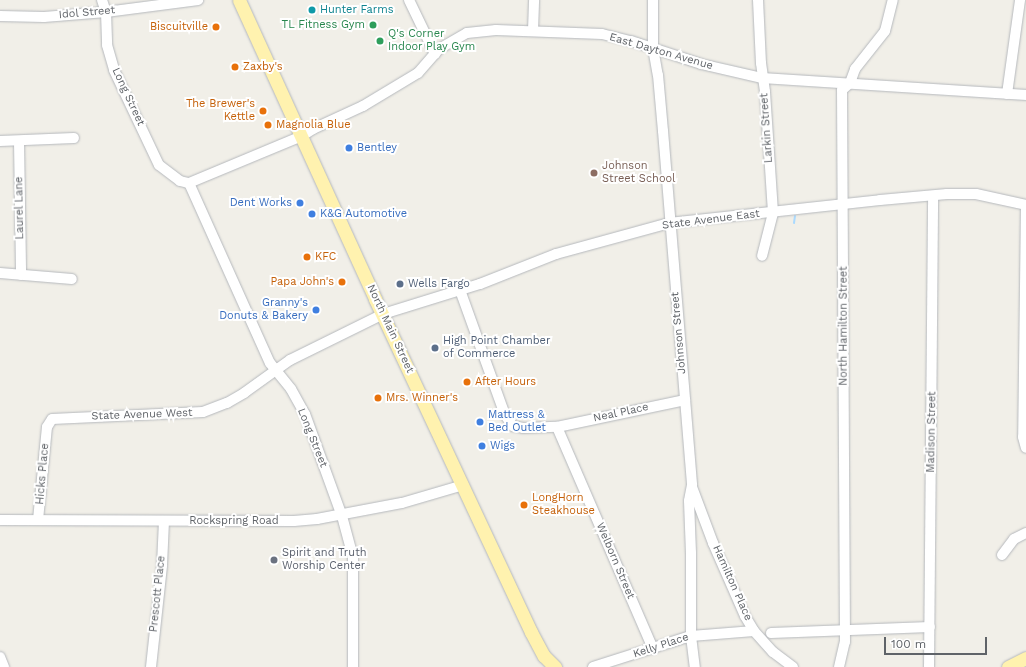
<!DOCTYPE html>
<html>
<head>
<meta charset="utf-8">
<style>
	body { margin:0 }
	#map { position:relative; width:1026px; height:667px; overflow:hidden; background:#f1efe8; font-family:"Work Sans",sans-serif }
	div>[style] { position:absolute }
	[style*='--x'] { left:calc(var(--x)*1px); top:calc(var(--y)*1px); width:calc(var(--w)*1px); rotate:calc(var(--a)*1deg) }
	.stream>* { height:2px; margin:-1px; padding:0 1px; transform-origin:1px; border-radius:1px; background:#aadaff }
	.roads { filter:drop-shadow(0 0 1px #b5b8bc) drop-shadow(0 0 1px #b5b8bc) }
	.minor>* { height:10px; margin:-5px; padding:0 5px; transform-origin:5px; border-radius:5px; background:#fff }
	.major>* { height:13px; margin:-6.5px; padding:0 6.5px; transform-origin:6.5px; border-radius:6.5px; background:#fff2af }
	.dots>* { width:11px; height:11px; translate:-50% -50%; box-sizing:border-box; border:2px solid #fff; border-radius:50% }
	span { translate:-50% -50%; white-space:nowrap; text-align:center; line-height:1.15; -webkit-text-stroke:4px #fff; paint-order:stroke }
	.culture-label { font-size:11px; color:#0d838f }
	.left { translate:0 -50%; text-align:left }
	.street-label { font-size:11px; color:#5f6368 }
	.leisure-label { font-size:11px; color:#27864d }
	.right { translate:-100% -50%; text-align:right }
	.food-label { font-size:11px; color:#c56008 }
	.shop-label { font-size:11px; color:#366cbe }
	.education-label { font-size:11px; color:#785e54 }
	.service-label { font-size:11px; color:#4e5e75 }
	.worship-label { font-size:11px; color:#5b616d }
	.scale { position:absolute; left:884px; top:637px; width:103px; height:18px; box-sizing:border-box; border:2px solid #5f6368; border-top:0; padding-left:5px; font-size:12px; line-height:14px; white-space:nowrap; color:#5f6368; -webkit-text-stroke:3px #fff; paint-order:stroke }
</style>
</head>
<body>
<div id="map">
	<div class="stream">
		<i style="--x:794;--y:223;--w:7;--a:-82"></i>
	</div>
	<div class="roads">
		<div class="minor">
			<i style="--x:102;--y:0;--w:13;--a:72"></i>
			<i style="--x:106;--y:12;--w:33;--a:88"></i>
			<i style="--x:107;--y:45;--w:26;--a:74"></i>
			<i style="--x:114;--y:70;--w:105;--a:64.7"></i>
			<i style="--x:159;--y:165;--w:26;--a:37"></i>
			<i style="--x:180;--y:181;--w:9;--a:13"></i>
			<i style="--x:189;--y:183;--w:122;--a:-22.6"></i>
			<i style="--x:302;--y:136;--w:13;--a:-32"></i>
			<i style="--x:313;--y:129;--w:55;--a:-24.7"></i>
			<i style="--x:363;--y:106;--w:64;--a:-31"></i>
			<i style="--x:418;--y:73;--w:32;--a:-49"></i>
			<i style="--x:439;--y:49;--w:32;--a:-30"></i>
			<i style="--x:467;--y:33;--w:29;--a:-6"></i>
			<i style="--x:496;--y:30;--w:106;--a:2.2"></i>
			<i style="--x:602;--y:34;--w:30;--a:14"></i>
			<i style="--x:631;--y:41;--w:74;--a:18.2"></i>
			<i style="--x:701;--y:64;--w:63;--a:12.9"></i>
			<i style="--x:762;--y:78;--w:265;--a:3.7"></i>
			<i style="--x:409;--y:0;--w:60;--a:64.3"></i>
			<i style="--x:653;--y:0;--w:48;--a:90"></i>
			<i style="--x:653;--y:48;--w:27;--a:80"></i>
			<i style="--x:658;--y:75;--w:56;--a:84.9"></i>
			<i style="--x:663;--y:131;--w:355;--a:85.3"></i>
			<i style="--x:692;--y:485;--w:16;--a:101"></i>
			<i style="--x:689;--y:501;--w:52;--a:87.8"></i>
			<i style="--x:691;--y:553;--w:83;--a:90"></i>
			<i style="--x:691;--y:636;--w:31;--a:83"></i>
			<i style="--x:758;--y:0;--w:63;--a:87.3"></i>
			<i style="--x:761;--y:63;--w:29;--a:82"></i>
			<i style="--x:765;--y:92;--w:121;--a:86.2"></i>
			<i style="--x:773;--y:213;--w:44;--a:104.3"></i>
			<i style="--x:0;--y:16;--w:44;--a:1.3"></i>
			<i style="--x:44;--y:17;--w:62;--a:-4.6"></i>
			<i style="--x:106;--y:12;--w:93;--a:-7.4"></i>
			<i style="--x:533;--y:31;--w:31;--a:-88"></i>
			<i style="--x:1007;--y:94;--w:95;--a:-82.1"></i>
			<i style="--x:0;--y:141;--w:74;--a:-2.3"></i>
			<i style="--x:19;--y:141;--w:134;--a:89.1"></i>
			<i style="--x:189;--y:183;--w:197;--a:65.8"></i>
			<i style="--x:270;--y:363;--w:33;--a:51"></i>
			<i style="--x:291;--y:389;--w:29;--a:61"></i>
			<i style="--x:305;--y:414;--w:109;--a:70.1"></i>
			<i style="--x:342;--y:516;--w:42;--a:75"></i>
			<i style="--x:353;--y:557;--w:110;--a:90"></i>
			<i style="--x:1026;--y:205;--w:232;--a:90.7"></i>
			<i style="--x:1023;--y:437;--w:11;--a:75"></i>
			<i style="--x:0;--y:273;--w:72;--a:4.8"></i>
			<i style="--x:460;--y:290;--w:133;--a:70.2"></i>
			<i style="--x:505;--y:415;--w:14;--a:54"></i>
			<i style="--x:513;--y:426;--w:10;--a:11"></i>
			<i style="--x:523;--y:428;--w:34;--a:-2"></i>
			<i style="--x:557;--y:427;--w:131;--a:-11.9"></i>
			<i style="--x:557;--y:427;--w:242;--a:66.6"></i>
			<i style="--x:692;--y:487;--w:60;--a:69.4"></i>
			<i style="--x:713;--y:543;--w:80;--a:66.3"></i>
			<i style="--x:745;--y:616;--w:17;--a:59"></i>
			<i style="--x:754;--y:631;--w:28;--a:48"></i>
			<i style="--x:773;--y:652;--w:25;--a:37"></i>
			<i style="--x:0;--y:520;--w:294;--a:0.2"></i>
			<i style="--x:294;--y:521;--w:23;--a:-5"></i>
			<i style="--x:317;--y:519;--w:86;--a:-10.7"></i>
			<i style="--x:402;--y:503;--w:64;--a:-16.4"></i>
			<i style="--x:38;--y:520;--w:93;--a:-84.5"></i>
			<i style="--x:47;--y:427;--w:9;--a:-58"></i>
			<i style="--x:52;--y:419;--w:151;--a:-2.7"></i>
			<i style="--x:203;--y:412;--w:26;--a:-21"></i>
			<i style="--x:227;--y:403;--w:20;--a:-30"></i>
			<i style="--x:244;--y:393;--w:57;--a:-35.7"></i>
			<i style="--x:290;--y:360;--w:104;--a:-26.3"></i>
			<i style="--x:383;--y:314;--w:102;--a:-17.2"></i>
			<i style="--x:480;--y:284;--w:82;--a:-21.5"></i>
			<i style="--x:556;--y:254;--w:117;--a:-15.3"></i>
			<i style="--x:669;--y:223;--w:212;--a:-6.2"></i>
			<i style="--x:880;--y:200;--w:67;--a:-5.1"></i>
			<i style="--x:947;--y:194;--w:29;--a:0"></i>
			<i style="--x:976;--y:194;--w:51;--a:12.4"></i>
			<i style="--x:1002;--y:555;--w:20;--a:-53"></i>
			<i style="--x:1014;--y:539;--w:13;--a:-27"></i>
			<i style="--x:771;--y:633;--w:159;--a:-2.2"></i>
			<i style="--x:0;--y:657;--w:11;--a:68"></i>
			<i style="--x:151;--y:667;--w:103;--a:-83.8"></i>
			<i style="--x:162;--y:565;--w:44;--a:-87.4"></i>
			<i style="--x:593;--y:667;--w:103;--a:-17.6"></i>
			<i style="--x:691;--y:636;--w:63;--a:-4.5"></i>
			<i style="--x:839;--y:667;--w:26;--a:-77"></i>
			<i style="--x:845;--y:642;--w:552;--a:-90.31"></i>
			<i style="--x:842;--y:90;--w:11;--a:-41"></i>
			<i style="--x:850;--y:83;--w:15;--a:-70"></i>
			<i style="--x:855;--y:69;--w:48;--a:-51.7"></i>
			<i style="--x:885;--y:31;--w:32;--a:-76"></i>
			<i style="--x:929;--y:667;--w:471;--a:-89.5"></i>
		</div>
		<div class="major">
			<i style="--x:239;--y:0;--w:328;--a:65.5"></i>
			<i style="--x:375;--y:299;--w:368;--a:64.9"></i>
			<i style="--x:531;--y:632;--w:27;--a:62"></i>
			<i style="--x:544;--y:656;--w:16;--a:45"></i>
			<i style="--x:1008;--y:667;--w:20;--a:-27"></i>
		</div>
	</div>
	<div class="dots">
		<i style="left:312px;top:10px;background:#0f9aa8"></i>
		<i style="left:373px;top:25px;background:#2e9e5b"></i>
		<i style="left:216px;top:27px;background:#e8710a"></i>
		<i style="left:380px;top:41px;background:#2e9e5b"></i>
		<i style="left:235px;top:67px;background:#e8710a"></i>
		<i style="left:263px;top:111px;background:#e8710a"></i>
		<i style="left:268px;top:125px;background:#e8710a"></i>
		<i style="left:349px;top:148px;background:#3f7fe0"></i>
		<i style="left:594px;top:173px;background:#8d6e63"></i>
		<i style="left:300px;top:203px;background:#3f7fe0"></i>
		<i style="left:312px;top:214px;background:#3f7fe0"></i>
		<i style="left:307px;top:257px;background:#e8710a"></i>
		<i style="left:342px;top:282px;background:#e8710a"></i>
		<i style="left:400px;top:284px;background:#5c6f8a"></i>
		<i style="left:316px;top:310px;background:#3f7fe0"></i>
		<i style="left:435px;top:348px;background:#5c6f8a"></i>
		<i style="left:467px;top:382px;background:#e8710a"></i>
		<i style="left:378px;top:398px;background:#e8710a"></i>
		<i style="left:480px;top:422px;background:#3f7fe0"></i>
		<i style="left:482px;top:446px;background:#3f7fe0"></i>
		<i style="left:524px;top:505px;background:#e8710a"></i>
		<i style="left:274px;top:560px;background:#6b7280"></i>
	</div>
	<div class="culture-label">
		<span class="left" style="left:320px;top:10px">Hunter Farms</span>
	</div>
	<div class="street-label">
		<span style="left:87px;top:13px;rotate:-5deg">Idol Street</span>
		<span style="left:661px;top:52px;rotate:16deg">East Dayton Avenue</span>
		<span style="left:128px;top:97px;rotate:65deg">Long Street</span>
		<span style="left:767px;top:128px;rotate:-94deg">Larkin Street</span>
		<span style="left:20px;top:208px;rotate:-91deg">Laurel Lane</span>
		<span style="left:711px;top:220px;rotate:-7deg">State Avenue East</span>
		<span style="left:844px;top:326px;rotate:-90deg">North Hamilton Street</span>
		<span style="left:390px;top:329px;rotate:65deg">North Main Street</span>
		<span style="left:679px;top:333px;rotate:-95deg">Johnson Street</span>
		<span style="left:621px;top:413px;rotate:-12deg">Neal Place</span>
		<span style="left:142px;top:415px;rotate:-2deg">State Avenue West</span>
		<span style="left:932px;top:432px;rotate:-89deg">Madison Street</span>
		<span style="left:312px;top:438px;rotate:68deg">Long Street</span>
		<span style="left:43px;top:474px;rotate:-85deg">Hicks Place</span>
		<span style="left:234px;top:521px">Rockspring Road</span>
		<span style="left:615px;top:561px;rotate:67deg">Welborn Street</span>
		<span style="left:732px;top:583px;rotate:66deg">Hamilton Place</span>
		<span style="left:158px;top:594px;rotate:-84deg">Prescott Place</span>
		<span style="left:661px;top:646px;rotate:-18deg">Kelly Place</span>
	</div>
	<div class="leisure-label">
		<span class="right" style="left:365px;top:25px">TL Fitness Gym</span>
		<span class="left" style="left:388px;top:41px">Q's Corner<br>Indoor Play Gym</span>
	</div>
	<div class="food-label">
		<span class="right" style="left:208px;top:27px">Biscuitville</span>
		<span class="left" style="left:243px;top:67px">Zaxby's</span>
		<span class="right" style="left:255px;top:111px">The Brewer's<br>Kettle</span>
		<span class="left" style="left:276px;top:125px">Magnolia Blue</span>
		<span class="left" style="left:315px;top:257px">KFC</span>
		<span class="right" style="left:334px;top:282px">Papa John's</span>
		<span class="left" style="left:475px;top:382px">After Hours</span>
		<span class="left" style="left:386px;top:398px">Mrs. Winner's</span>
		<span class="left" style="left:532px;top:505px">LongHorn<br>Steakhouse</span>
	</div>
	<div class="shop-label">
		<span class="left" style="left:357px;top:148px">Bentley</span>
		<span class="right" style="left:292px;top:203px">Dent Works</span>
		<span class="left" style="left:320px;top:214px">K&amp;G Automotive</span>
		<span class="right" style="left:308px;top:310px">Granny's<br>Donuts &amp; Bakery</span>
		<span class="left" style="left:488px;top:422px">Mattress &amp;<br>Bed Outlet</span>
		<span class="left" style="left:490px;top:446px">Wigs</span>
	</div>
	<div class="education-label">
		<span class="left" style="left:602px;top:173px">Johnson<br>Street School</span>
	</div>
	<div class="service-label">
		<span class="left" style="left:408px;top:284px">Wells Fargo</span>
		<span class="left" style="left:443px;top:348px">High Point Chamber<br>of Commerce</span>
	</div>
	<div class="worship-label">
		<span class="left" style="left:282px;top:560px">Spirit and Truth<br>Worship Center</span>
	</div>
	<div class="scale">100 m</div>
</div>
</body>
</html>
